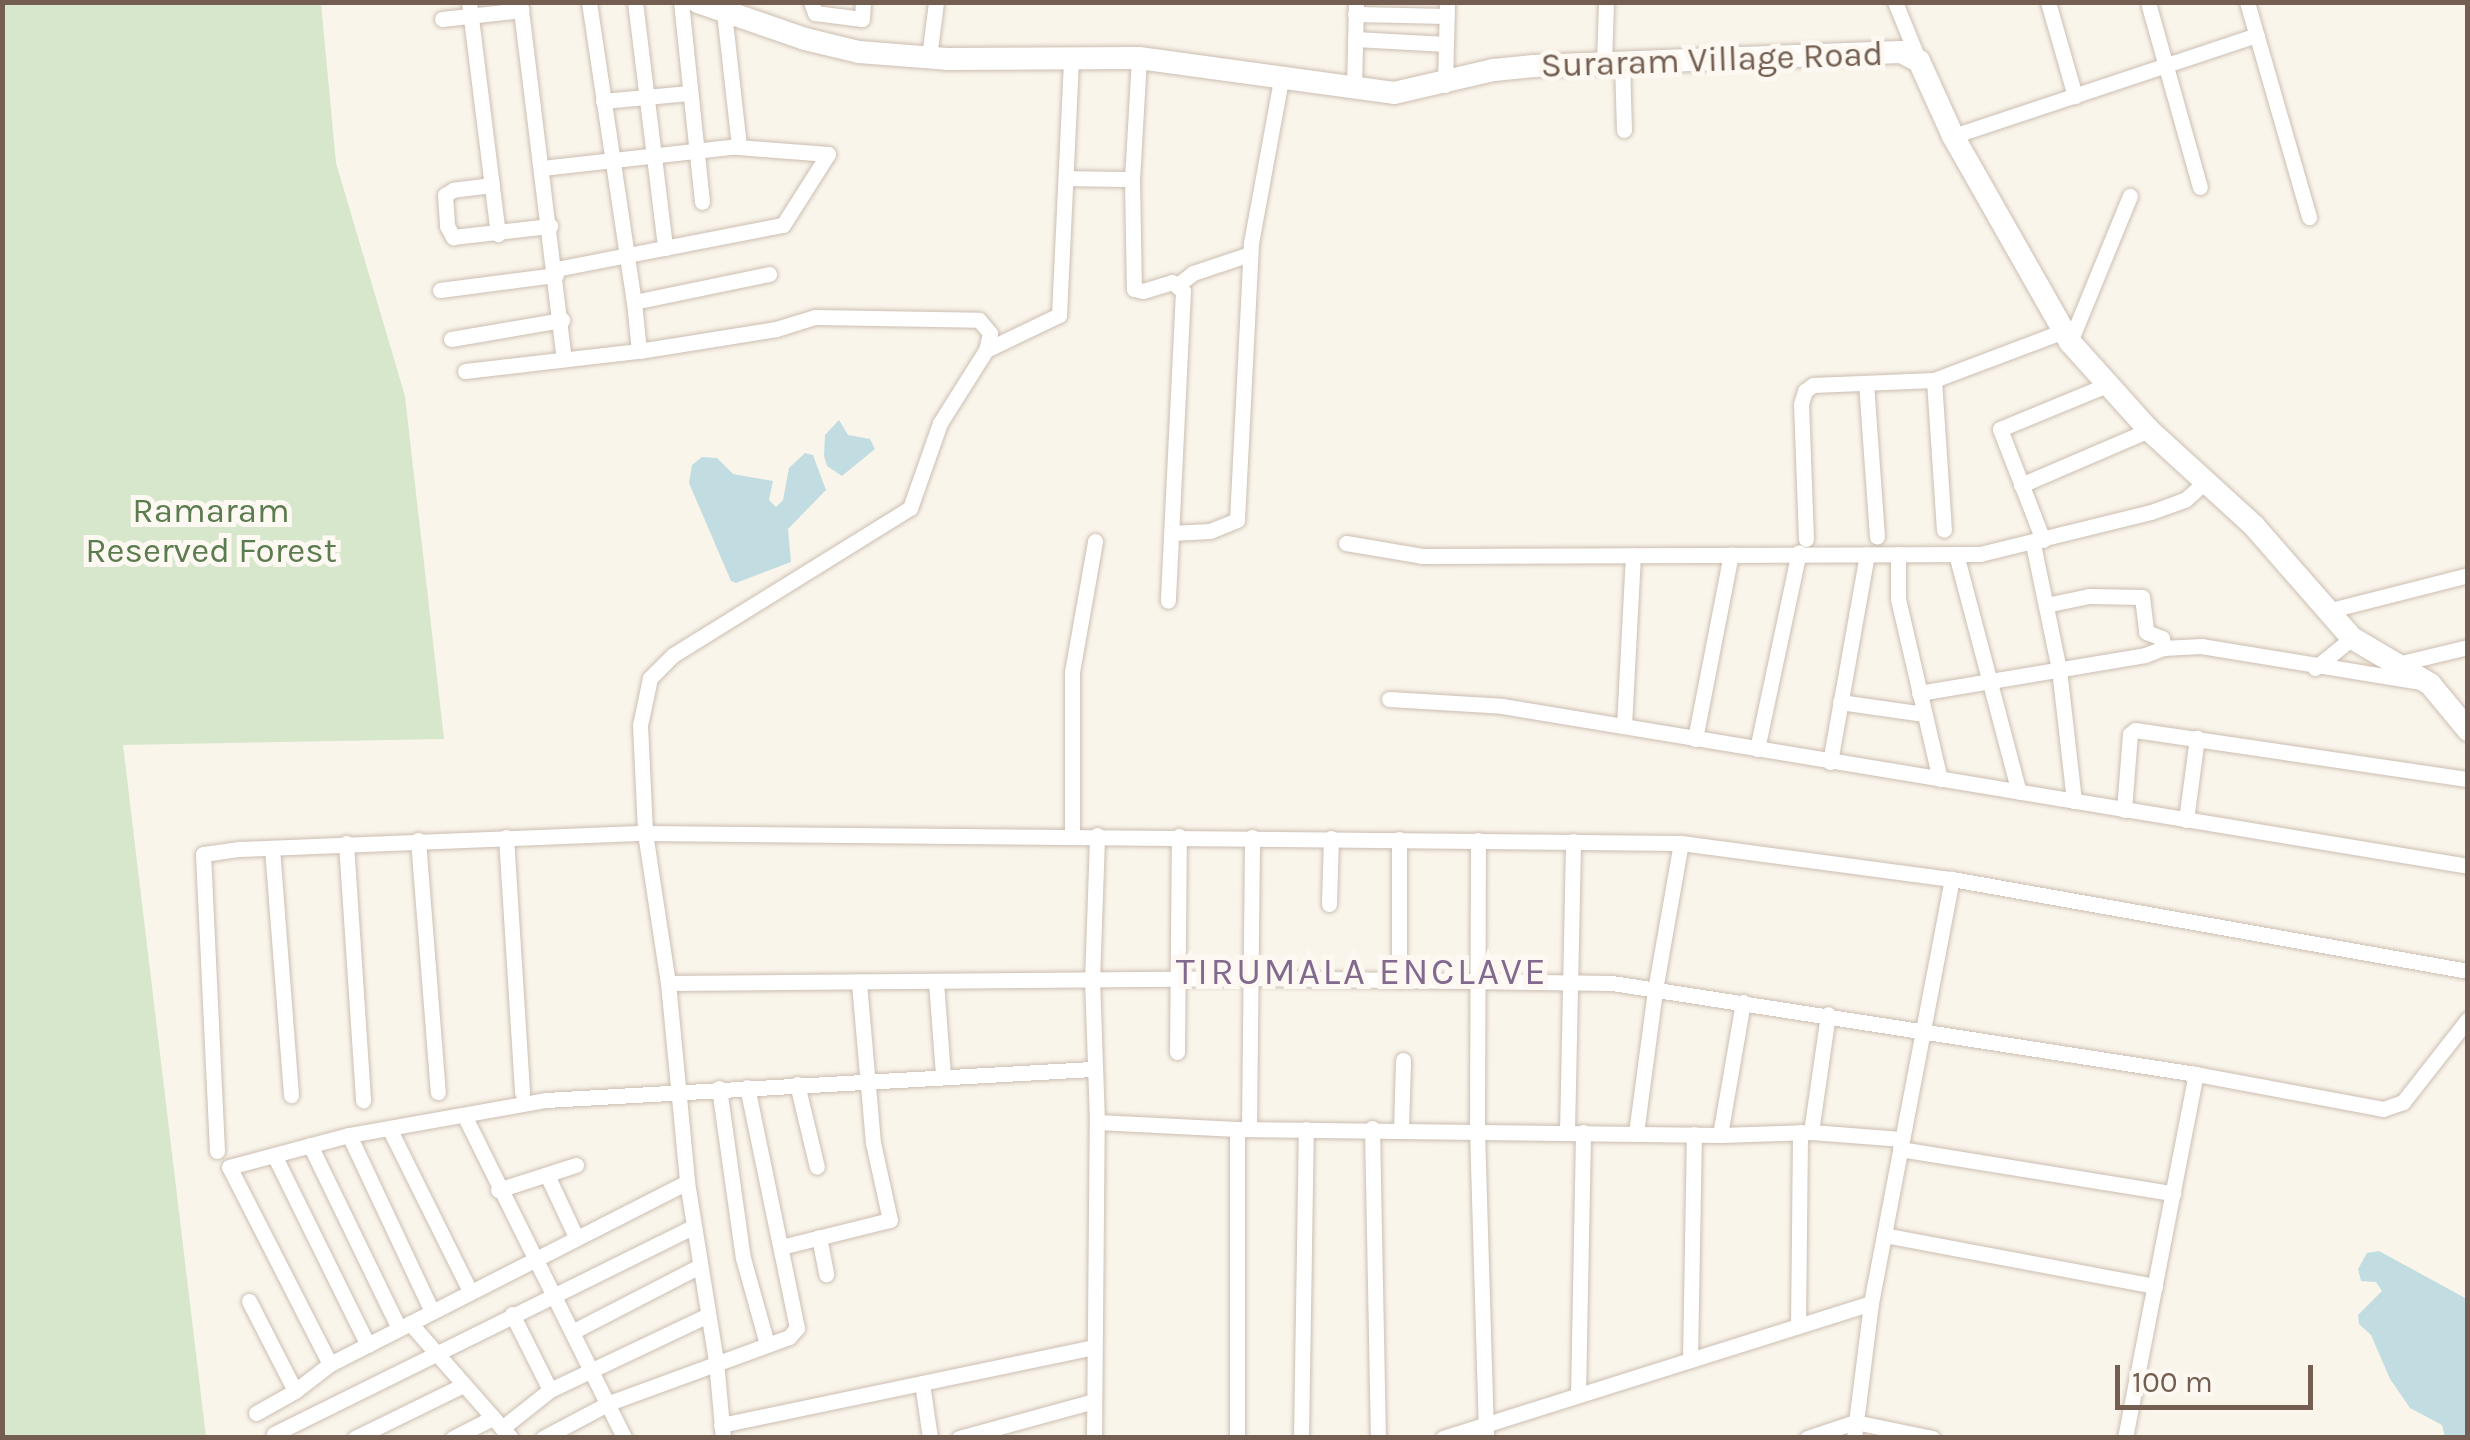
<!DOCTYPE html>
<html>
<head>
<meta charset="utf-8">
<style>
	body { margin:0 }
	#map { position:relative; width:2470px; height:1440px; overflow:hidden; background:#faf5eb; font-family:Karla,sans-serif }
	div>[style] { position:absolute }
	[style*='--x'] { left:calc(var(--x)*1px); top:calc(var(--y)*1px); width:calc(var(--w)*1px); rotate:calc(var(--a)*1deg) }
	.green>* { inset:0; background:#d6e7cb }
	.water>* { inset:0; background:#c2dde2 }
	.roads { filter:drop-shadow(0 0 2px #ccbeb2) drop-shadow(0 0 2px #ccbeb2) }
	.minor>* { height:15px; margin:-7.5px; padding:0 7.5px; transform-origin:7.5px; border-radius:7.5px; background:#fff }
	.secondary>* { height:22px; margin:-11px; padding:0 11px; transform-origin:11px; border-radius:11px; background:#fff }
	span { translate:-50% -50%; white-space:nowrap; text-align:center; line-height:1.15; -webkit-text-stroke:10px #fdf9f2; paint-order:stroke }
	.street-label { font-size:35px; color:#735e51 }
	.park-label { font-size:35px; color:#5a7c4e }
	.neighbourhood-label { font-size:38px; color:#82698e; letter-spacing:2.5px }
	.frame { position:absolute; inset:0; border:5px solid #735e51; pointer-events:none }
	.scale { position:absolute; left:2115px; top:1365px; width:198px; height:45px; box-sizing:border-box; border:5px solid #735e51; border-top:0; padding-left:12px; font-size:30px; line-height:35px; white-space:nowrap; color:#735e51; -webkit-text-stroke:8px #fdf9f2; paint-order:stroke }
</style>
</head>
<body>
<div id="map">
	<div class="green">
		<i style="clip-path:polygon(3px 2px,321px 3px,336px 163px,405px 396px,444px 739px,123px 745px,206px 1437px,3px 1437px)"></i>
	</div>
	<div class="water">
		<i style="clip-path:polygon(839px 420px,848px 435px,870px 439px,875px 449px,842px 476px,827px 466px,824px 456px,825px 435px)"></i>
		<i style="clip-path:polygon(805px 453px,813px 455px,826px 490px,788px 529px,791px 562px,736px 583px,731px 581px,689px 483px,692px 465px,702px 457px,717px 458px,733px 474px,773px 481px,769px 500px,776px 507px,783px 500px,789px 468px)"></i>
		<i style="clip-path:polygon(2379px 1251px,2467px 1299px,2467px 1437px,2445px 1437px,2442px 1425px,2410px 1408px,2390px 1379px,2371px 1335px,2359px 1324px,2358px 1315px,2382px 1291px,2376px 1282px,2361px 1281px,2358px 1269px,2367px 1253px)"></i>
	</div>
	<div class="roads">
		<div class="minor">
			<i style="--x:469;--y:2;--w:234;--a:82.9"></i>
			<i style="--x:520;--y:2;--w:360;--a:83"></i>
			<i style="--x:589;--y:2;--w:303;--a:81.5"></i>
			<i style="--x:634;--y:302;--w:138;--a:-11.7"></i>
			<i style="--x:635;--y:2;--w:248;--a:83"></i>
			<i style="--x:681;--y:2;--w:201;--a:84"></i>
			<i style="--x:811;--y:2;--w:12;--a:70"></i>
			<i style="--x:815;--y:13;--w:47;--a:7.3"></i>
			<i style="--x:862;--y:19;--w:17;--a:-87"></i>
			<i style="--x:1895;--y:2;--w:64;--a:67.9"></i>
			<i style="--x:2048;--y:2;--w:98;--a:74"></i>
			<i style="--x:2247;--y:2;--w:224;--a:73.9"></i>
			<i style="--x:2149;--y:6;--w:188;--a:74.3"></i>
			<i style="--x:1355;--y:14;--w:92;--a:1.2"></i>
			<i style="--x:442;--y:19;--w:80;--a:-6.5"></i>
			<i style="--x:1355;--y:39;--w:91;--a:3.1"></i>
			<i style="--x:929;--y:57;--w:55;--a:-82.7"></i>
			<i style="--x:1139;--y:58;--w:121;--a:93.3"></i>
			<i style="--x:1132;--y:179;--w:110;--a:89"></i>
			<i style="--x:1134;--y:289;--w:9;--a:13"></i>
			<i style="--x:1143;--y:291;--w:30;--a:-17"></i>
			<i style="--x:1172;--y:282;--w:14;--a:39"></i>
			<i style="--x:1183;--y:291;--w:310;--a:92.8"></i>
			<i style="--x:1604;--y:63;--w:61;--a:-88.1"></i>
			<i style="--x:1622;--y:63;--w:67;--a:88.3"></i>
			<i style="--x:1445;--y:85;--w:83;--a:-88.6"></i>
			<i style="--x:1354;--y:90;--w:88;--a:-88.7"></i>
			<i style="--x:603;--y:101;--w:86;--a:-5.3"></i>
			<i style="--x:1953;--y:136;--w:320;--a:-18.4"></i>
			<i style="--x:542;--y:168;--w:198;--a:-6.4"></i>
			<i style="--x:739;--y:146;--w:134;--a:-96.4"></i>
			<i style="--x:1066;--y:178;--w:66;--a:0.9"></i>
			<i style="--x:492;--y:185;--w:39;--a:173"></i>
			<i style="--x:453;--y:190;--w:9;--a:148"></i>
			<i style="--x:445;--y:195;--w:31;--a:86"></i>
			<i style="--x:447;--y:226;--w:13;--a:61"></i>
			<i style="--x:453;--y:237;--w:98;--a:-6.5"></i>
			<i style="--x:556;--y:269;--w:231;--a:-11"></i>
			<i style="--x:783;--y:225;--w:84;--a:-57.6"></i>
			<i style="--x:828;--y:154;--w:91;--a:-175.6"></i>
			<i style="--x:1179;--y:284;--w:18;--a:-38"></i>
			<i style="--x:1193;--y:273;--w:60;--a:-18.4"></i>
			<i style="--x:440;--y:290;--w:117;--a:-7.4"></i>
			<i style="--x:634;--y:302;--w:49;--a:84.2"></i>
			<i style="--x:451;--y:339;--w:113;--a:-9.7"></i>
			<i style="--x:2070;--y:342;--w:158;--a:-67.7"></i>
			<i style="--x:986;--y:350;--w:81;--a:-25.6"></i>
			<i style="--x:1059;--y:315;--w:257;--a:-87.3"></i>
			<i style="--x:465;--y:371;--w:175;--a:-6.6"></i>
			<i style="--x:639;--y:351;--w:139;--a:-9.1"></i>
			<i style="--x:776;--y:329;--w:41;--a:-17.1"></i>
			<i style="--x:815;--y:317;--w:164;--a:1"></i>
			<i style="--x:979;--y:320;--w:17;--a:50"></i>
			<i style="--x:990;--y:333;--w:17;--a:103"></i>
			<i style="--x:986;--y:350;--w:86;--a:122.2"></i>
			<i style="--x:940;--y:423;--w:90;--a:109.4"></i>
			<i style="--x:910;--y:508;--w:279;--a:148.2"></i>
			<i style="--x:673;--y:655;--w:33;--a:135"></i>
			<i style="--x:650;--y:678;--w:48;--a:102"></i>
			<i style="--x:640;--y:725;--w:108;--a:87.3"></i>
			<i style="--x:645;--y:833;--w:152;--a:81.3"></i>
			<i style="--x:668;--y:983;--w:200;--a:84.5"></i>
			<i style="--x:687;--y:1182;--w:181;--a:80.8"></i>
			<i style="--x:716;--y:1361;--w:77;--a:84.8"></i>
			<i style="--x:1934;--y:380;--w:150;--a:86.2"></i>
			<i style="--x:1866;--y:383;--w:154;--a:85.9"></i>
			<i style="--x:2021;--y:485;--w:139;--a:-23.3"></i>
			<i style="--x:1172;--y:533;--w:38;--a:-3"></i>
			<i style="--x:1210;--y:531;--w:29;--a:-22"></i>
			<i style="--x:1237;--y:520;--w:277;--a:-87.1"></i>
			<i style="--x:1251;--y:243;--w:167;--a:-79.6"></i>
			<i style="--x:1806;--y:539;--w:135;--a:-92.1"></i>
			<i style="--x:1801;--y:404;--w:14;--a:-73"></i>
			<i style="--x:1805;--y:391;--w:10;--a:-37"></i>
			<i style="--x:1813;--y:385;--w:121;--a:-2.4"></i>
			<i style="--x:1934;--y:380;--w:139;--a:-20.7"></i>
			<i style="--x:2043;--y:540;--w:119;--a:-111.2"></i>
			<i style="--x:2000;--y:429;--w:116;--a:-22.4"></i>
			<i style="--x:1346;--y:543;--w:77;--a:9.7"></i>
			<i style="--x:1422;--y:556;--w:558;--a:-0.21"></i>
			<i style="--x:1980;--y:554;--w:176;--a:-13.8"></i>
			<i style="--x:2151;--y:512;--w:37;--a:-20"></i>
			<i style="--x:2186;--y:499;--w:25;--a:-42"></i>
			<i style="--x:2033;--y:544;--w:128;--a:78.3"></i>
			<i style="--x:2059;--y:669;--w:133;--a:83.5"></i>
			<i style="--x:1898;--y:554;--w:45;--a:90"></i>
			<i style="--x:1898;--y:599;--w:185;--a:76.9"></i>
			<i style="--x:1956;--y:554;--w:246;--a:75.2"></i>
			<i style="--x:2046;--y:605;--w:44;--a:-11.8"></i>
			<i style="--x:2089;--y:596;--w:53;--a:1.1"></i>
			<i style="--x:2142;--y:597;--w:35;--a:83"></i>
			<i style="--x:2146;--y:632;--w:17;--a:21"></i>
			<i style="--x:2162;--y:638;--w:10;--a:84"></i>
			<i style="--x:2327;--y:611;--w:146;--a:-14.3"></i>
			<i style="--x:2393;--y:665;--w:77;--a:-13.5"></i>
			<i style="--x:2315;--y:668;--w:48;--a:-39"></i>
			<i style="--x:1919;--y:693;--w:229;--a:-9.5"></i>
			<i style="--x:2145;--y:655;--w:19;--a:-21"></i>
			<i style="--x:2163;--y:648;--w:38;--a:-3"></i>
			<i style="--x:2201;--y:646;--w:223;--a:9.3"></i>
			<i style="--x:1389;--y:699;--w:113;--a:3.5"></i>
			<i style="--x:1502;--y:706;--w:979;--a:9.4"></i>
			<i style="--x:1840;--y:702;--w:85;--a:8.1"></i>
			<i style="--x:1624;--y:726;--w:171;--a:-87"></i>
			<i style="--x:1695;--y:739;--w:188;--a:-79"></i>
			<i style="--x:1757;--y:749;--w:201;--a:-78"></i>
			<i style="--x:1830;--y:762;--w:211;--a:-79.9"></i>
			<i style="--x:2124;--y:810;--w:76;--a:-85.5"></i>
			<i style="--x:2130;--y:734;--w:6;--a:-39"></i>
			<i style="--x:2135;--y:730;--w:337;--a:8.4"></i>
			<i style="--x:2186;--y:820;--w:83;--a:-82.4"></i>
			<i style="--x:1072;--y:835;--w:163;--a:-90"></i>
			<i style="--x:1072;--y:672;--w:133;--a:-80"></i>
			<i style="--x:506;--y:837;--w:256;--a:86.4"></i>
			<i style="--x:418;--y:840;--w:253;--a:85.5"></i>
			<i style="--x:1478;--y:840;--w:290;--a:90.2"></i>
			<i style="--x:1477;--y:1130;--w:308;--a:88.3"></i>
			<i style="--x:346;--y:843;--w:258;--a:86.2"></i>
			<i style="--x:272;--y:848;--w:248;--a:85.6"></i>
			<i style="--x:1329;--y:904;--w:66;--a:-88.3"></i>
			<i style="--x:1399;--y:981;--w:142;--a:-90"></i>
			<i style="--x:936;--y:982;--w:94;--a:85.7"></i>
			<i style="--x:668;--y:983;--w:582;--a:-0.49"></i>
			<i style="--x:1250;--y:978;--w:362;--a:0.8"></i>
			<i style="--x:1612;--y:983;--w:591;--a:8.86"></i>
			<i style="--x:2196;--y:1074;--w:190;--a:10.6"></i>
			<i style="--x:2383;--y:1109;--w:21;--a:-19"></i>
			<i style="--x:2403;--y:1102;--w:105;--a:-51.9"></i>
			<i style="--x:1177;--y:1052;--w:216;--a:-89.5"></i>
			<i style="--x:797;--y:1084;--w:85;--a:76.5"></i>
			<i style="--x:719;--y:1088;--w:172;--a:82"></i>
			<i style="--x:743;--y:1258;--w:89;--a:74.4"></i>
			<i style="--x:464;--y:1115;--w:360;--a:63.6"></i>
			<i style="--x:1097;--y:1122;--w:140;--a:2.9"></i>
			<i style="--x:1237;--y:1129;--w:483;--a:0.7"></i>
			<i style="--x:1720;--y:1135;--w:91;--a:-1.9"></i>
			<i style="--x:1811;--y:1132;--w:91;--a:4.4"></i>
			<i style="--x:389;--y:1128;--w:182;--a:63.6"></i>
			<i style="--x:1372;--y:1128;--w:310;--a:88.9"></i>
			<i style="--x:1237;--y:1129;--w:309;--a:90"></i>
			<i style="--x:1249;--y:1129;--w:292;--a:-89.4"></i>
			<i style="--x:1401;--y:1129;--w:69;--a:-88.3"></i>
			<i style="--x:1567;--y:1132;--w:291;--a:-88.8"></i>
			<i style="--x:1811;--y:1132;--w:119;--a:-81.8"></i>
			<i style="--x:1636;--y:1133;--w:144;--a:-82.4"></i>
			<i style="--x:1655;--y:990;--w:149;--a:-80"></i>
			<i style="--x:349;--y:1135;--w:195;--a:64.8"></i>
			<i style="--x:1720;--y:1135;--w:135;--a:-80.2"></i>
			<i style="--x:310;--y:1145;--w:203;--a:64.1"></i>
			<i style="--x:1900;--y:1149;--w:277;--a:9.2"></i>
			<i style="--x:217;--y:1151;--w:297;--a:-92.7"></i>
			<i style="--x:203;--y:854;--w:37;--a:-8"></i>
			<i style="--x:240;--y:849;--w:405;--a:-2.3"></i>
			<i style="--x:645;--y:833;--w:1036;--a:0.55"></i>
			<i style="--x:1681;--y:843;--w:273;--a:7.6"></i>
			<i style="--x:1952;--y:879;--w:524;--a:10.11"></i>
			<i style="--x:274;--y:1155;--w:212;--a:63.7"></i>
			<i style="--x:547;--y:1175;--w:68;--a:64.9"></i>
			<i style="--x:498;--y:1190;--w:82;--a:-17.8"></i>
			<i style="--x:1884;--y:1235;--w:276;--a:10.7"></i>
			<i style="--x:819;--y:1237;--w:38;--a:79"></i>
			<i style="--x:781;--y:1247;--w:112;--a:-13.9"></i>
			<i style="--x:890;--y:1220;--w:79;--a:-102.4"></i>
			<i style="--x:873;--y:1143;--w:162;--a:-95"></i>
			<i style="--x:249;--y:1301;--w:101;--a:62.9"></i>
			<i style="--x:295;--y:1391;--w:44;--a:-37.6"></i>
			<i style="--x:330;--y:1364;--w:401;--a:-27"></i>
			<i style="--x:512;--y:1314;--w:85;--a:63.4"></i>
			<i style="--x:410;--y:1323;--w:153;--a:48.7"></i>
			<i style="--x:1798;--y:1326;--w:194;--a:-89.4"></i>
			<i style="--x:572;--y:1332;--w:144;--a:-27.3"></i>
			<i style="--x:1690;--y:1360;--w:226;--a:-89"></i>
			<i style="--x:330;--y:1364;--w:221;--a:-117.1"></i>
			<i style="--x:229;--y:1167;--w:124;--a:-14.9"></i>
			<i style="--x:349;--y:1135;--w:200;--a:-10.1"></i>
			<i style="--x:546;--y:1100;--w:547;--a:-3.25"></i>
			<i style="--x:922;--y:1383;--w:56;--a:81.7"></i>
			<i style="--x:1578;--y:1395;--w:263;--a:-88.9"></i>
			<i style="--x:256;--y:1413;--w:45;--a:-29.4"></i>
			<i style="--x:721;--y:1425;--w:378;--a:-11.8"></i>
			<i style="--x:502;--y:1428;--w:61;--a:-38.4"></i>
			<i style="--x:550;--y:1390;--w:175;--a:-25.4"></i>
			<i style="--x:274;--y:1434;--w:467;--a:-26.3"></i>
			<i style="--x:355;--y:1438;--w:120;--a:-26.1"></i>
			<i style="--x:453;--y:1438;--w:44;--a:-27.1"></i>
			<i style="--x:543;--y:1438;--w:75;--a:-27.9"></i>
			<i style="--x:609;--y:1403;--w:192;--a:-20.1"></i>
			<i style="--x:789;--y:1337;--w:12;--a:-48"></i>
			<i style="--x:797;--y:1328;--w:246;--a:-101.7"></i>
			<i style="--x:959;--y:1438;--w:140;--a:-15.3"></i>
			<i style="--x:1094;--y:1438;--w:316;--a:-89.5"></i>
			<i style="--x:1097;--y:1122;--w:141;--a:-92"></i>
			<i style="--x:1092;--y:981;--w:146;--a:-88"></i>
			<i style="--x:1301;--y:1438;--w:309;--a:-89.1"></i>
			<i style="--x:1443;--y:1438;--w:449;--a:-17.5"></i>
			<i style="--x:1807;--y:1438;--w:51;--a:-18.4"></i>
			<i style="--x:1855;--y:1422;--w:79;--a:11.7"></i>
			<i style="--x:1854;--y:1438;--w:136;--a:-82.8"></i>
			<i style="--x:1871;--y:1303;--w:432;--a:-79.2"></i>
			<i style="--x:2125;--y:1438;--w:371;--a:-79"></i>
		</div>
		<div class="secondary">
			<i style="--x:698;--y:2;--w:113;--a:19.1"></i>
			<i style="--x:805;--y:39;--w:56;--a:13.5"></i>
			<i style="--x:859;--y:52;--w:88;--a:4.5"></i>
			<i style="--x:947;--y:59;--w:192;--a:-0.3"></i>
			<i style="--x:1139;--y:58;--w:257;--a:7.8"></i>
			<i style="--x:1394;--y:93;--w:103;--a:-13"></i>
			<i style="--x:1494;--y:70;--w:40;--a:-5.7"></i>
			<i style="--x:1534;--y:66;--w:367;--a:-2.2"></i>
			<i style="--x:1901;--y:52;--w:20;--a:27"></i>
			<i style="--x:1919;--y:61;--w:82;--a:65.6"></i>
			<i style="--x:1953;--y:136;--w:237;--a:60.4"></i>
			<i style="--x:2070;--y:342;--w:118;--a:48.1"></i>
			<i style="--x:2149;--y:430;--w:142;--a:42.4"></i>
			<i style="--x:2254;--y:526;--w:149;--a:48.8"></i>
			<i style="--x:2352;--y:638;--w:91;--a:30.5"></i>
			<i style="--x:2430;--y:684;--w:60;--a:50.4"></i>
		</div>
	</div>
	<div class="street-label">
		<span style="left:1712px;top:60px;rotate:-2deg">Suraram Village Road</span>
	</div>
	<div class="park-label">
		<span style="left:211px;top:531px">Ramaram<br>Reserved Forest</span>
	</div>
	<div class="neighbourhood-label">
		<span style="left:1362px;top:972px">TIRUMALA ENCLAVE</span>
	</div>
	<div class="frame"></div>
	<div class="scale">100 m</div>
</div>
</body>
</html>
